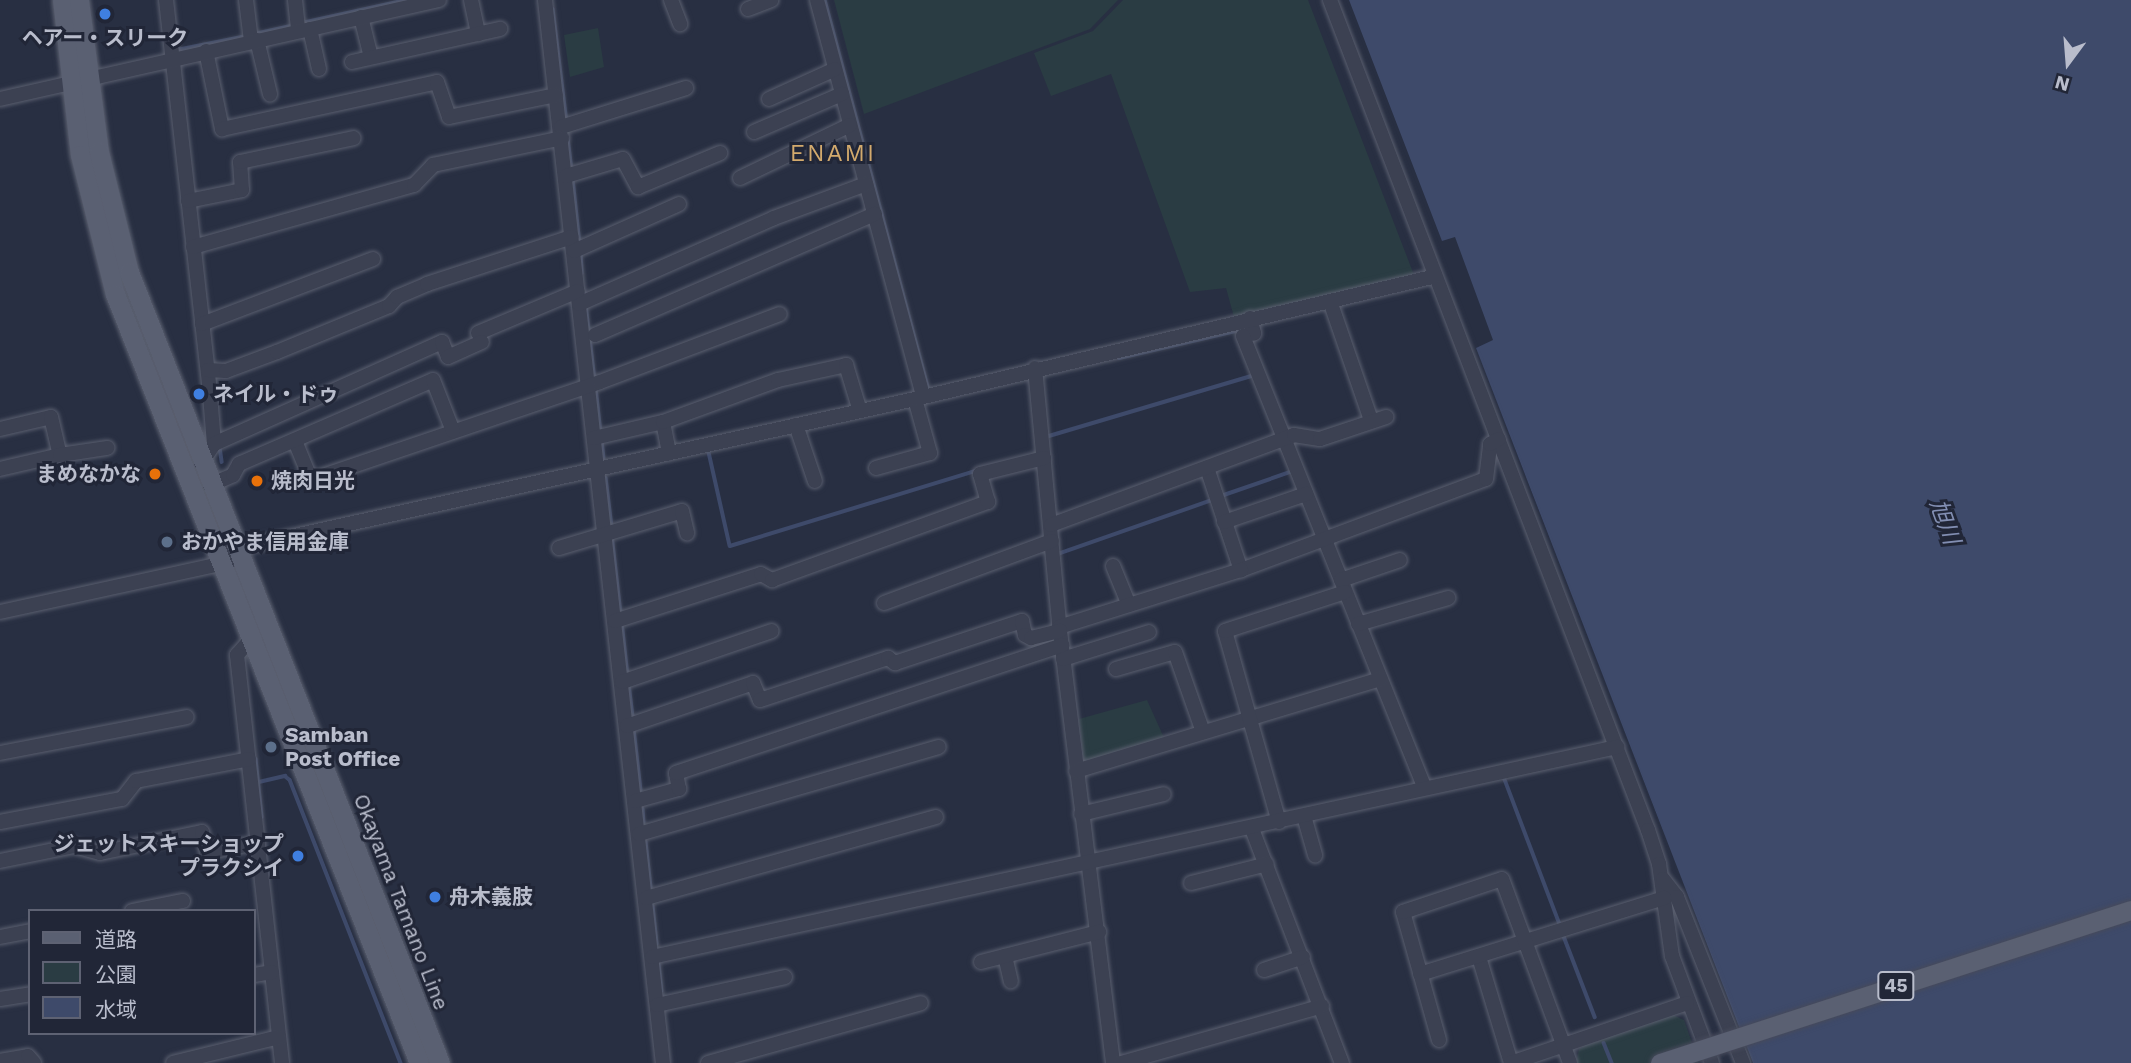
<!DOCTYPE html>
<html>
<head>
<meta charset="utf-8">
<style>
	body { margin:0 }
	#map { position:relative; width:2131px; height:1063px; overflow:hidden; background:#282f42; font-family:"Work Sans","Noto Sans JP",sans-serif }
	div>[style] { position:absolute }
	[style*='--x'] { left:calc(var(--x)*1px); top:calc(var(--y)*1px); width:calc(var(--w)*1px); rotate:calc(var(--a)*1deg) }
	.green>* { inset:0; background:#2a3c43 }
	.water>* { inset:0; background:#3e4a6a }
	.stream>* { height:3.5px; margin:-1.75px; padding:0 1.75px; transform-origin:1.75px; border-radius:1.75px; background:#3e4a6a }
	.roads { filter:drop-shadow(0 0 2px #5a5f6f) drop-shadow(0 0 2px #5a5f6f) }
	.minor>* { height:14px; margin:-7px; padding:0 7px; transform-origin:7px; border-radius:7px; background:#3c4152 }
	.major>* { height:19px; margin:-9.5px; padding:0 9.5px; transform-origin:9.5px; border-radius:9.5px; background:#5a6072 }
	.bridges { filter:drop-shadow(0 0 2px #464a5b) drop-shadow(0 0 2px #464a5b) }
	.major-bridge>* { height:19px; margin:-9.5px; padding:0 9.5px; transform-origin:9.5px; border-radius:9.5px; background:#5a6072 }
	.dots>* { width:19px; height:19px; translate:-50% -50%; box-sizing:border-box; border:4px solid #212637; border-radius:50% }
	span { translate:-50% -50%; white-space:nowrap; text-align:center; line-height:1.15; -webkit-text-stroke:6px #212637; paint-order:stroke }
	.shield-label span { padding:2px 5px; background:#212637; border:2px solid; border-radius:5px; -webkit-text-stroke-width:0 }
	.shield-label { font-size:19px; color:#b9bdcc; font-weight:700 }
	.poi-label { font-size:21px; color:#b9bdcc; font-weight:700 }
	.left { translate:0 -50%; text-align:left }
	.right { translate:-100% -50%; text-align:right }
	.street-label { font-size:21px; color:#b9bdcc }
	.water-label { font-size:23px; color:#828eb2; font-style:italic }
	.quarter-label { font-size:24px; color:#d3aa6d; letter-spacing:2px }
	.legend { position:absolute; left:28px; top:909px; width:228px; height:126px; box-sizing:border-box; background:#212637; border:2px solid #5e6273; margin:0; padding:9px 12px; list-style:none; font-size:21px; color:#b9bdcc }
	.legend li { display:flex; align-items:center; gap:14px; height:35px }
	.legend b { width:35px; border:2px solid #5e6273 }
	.north { position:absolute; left:2033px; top:28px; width:70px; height:70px; -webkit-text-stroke:5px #212637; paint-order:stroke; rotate:196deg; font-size:19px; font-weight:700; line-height:28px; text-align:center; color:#b9bdcc }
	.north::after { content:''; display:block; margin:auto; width:24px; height:32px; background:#b9bdcc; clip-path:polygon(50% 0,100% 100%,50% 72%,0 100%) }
</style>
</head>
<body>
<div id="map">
	<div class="green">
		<i style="clip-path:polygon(834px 0,1118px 0,1090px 29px,864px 114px)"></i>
		<i style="clip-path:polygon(1123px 0,1308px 0,1414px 275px,1234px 317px,1226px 288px,1190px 292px,1111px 74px,1051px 96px,1034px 53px,1093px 31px)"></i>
		<i style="clip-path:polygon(598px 28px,604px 67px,570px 77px,564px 35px)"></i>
		<i style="clip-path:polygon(1147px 700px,1165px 740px,1084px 765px,1079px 719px)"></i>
		<i style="clip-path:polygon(1673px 1015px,1684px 1020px,1699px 1063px,1576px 1063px,1579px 1049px,1587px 1044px)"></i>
	</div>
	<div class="water">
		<i style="clip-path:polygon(1349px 0,2131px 0,2131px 1063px,1753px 1063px,1476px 348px,1493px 340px,1455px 237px,1442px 241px)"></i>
	</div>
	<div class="stream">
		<i style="--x:825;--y:0;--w:406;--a:75.1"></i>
		<i style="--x:553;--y:9;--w:115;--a:83"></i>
		<i style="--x:302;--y:23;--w:107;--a:-12.4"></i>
		<i style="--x:254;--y:34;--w:42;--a:-12.4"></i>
		<i style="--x:177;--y:50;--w:71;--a:-11.3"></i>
		<i style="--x:568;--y:138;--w:34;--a:83"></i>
		<i style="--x:573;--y:179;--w:66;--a:83.9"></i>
		<i style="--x:581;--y:252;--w:21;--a:87"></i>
		<i style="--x:586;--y:305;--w:76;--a:83.2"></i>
		<i style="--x:1119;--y:358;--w:129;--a:-13"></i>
		<i style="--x:596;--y:388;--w:45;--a:83.7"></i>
		<i style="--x:1049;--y:436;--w:215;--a:-16.5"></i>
		<i style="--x:602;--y:440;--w:18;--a:84"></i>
		<i style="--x:220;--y:447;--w:15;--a:82"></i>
		<i style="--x:708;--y:448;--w:100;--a:77.3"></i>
		<i style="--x:730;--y:546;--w:259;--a:-17"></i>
		<i style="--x:606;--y:478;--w:49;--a:83"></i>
		<i style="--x:1221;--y:496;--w:76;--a:-19.1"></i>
		<i style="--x:612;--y:535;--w:80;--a:83.5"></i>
		<i style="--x:1058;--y:554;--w:163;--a:-19.3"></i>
		<i style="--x:622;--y:622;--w:54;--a:83.7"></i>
		<i style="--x:629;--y:684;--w:34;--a:83"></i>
		<i style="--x:634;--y:729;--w:61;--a:83.5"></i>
		<i style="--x:256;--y:759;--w:58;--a:84.1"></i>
		<i style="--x:1504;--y:777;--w:160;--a:69.2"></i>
		<i style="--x:259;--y:782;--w:27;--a:-13"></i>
		<i style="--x:285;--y:776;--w:6;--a:39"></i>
		<i style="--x:290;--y:780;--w:304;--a:68.6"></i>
		<i style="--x:643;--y:809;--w:13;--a:86"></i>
		<i style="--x:646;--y:842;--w:45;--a:83.7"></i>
		<i style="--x:653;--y:906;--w:38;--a:84"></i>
		<i style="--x:1563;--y:934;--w:89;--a:68.9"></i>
		<i style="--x:659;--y:964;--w:27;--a:84"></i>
		<i style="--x:1604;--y:1043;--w:22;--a:68"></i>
	</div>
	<div class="roads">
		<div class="minor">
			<i style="--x:166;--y:0;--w:397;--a:83.6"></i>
			<i style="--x:210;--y:395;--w:49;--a:85.3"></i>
			<i style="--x:214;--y:444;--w:23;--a:124"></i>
			<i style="--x:246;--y:0;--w:41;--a:83"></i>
			<i style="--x:295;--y:0;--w:31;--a:84"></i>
			<i style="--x:471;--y:0;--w:35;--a:78"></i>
			<i style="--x:545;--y:0;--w:1070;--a:83.67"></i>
			<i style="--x:671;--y:0;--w:26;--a:69"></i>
			<i style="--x:817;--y:0;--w:409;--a:75"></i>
			<i style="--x:1330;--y:0;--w:889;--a:69.04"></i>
			<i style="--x:1648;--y:830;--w:36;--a:72"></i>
			<i style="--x:1659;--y:864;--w:93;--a:82"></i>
			<i style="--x:1672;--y:956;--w:114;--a:69.5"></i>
			<i style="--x:748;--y:9;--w:25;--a:-21"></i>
			<i style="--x:361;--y:17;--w:41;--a:76"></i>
			<i style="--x:310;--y:29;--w:41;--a:77.3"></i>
			<i style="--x:257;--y:40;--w:56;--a:76.5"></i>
			<i style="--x:206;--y:51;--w:80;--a:78.4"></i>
			<i style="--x:222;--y:129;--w:220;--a:-12.3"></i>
			<i style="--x:437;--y:82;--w:37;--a:71"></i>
			<i style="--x:449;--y:117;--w:109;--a:-11.6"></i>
			<i style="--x:352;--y:62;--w:152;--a:-12.6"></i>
			<i style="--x:0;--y:99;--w:450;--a:-12.7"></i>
			<i style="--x:769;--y:99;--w:72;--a:-24.4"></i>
			<i style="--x:561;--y:127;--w:131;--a:-17.3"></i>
			<i style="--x:754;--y:132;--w:96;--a:-23.4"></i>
			<i style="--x:566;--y:176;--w:59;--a:-16.6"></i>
			<i style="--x:623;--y:159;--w:32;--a:62"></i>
			<i style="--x:638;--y:187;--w:89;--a:-22.5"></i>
			<i style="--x:740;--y:178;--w:122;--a:-25.7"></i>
			<i style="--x:188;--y:201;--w:55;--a:-11.5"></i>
			<i style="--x:242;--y:190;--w:28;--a:-94"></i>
			<i style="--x:240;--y:162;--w:116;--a:-11.9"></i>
			<i style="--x:193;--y:247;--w:230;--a:-15.7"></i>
			<i style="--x:414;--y:185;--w:28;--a:-46"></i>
			<i style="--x:433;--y:165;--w:132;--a:-11.8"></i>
			<i style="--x:574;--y:251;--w:115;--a:-24.1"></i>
			<i style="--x:1330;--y:301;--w:126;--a:71"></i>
			<i style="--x:579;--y:304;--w:213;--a:-23.8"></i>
			<i style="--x:774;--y:218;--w:98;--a:-20.3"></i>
			<i style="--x:1250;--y:318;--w:16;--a:75"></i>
			<i style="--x:1254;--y:333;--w:11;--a:165"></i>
			<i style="--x:1243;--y:336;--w:487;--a:68.1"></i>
			<i style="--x:202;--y:324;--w:183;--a:-20.8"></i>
			<i style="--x:478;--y:333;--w:108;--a:-22.8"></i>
			<i style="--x:595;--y:335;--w:305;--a:-23.4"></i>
			<i style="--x:1035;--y:368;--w:264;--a:84.6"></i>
			<i style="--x:1060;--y:631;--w:435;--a:83"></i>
			<i style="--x:208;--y:370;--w:18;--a:3"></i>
			<i style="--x:226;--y:371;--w:54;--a:-20.4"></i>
			<i style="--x:277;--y:352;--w:121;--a:-22.3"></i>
			<i style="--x:389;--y:306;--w:12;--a:-48"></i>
			<i style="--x:397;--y:297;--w:33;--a:-23"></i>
			<i style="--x:427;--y:284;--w:152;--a:-18"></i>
			<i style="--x:663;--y:422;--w:32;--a:79"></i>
			<i style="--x:796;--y:425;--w:59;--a:71.3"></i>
			<i style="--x:0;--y:429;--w:52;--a:-13.2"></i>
			<i style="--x:51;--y:417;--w:39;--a:77"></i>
			<i style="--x:60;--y:455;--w:62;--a:166.9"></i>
			<i style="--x:594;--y:438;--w:71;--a:-13.1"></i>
			<i style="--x:663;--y:422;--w:122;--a:-20.1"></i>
			<i style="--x:778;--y:380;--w:70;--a:-12.4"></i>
			<i style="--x:846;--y:365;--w:48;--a:73.1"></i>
			<i style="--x:295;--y:441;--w:42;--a:67.7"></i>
			<i style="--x:311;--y:480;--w:305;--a:-18.7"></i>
			<i style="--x:600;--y:382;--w:192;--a:-20.7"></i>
			<i style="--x:214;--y:444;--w:250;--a:-24.1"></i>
			<i style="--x:442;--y:342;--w:16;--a:68"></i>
			<i style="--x:448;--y:357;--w:37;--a:-24"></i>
			<i style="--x:60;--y:455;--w:48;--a:-8.5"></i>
			<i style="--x:876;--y:468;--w:56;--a:-15.5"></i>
			<i style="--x:930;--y:453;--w:56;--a:-105.5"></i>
			<i style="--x:1207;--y:468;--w:108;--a:71.6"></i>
			<i style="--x:1241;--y:570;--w:261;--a:-20.4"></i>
			<i style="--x:1486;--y:479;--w:35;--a:-83"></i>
			<i style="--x:1490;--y:444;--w:10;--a:-29"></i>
			<i style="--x:210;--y:485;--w:25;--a:-23"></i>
			<i style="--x:233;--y:475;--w:13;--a:-61"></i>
			<i style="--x:239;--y:464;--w:211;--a:-23.4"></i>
			<i style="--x:433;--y:380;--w:55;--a:68.6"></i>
			<i style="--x:1224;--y:522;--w:87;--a:-18.9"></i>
			<i style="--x:1051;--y:525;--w:259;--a:-20.3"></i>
			<i style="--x:1294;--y:435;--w:26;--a:9"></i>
			<i style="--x:1320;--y:439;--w:70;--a:-18.4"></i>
			<i style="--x:559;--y:548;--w:128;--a:-16.7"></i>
			<i style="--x:682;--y:511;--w:23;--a:77"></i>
			<i style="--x:217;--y:553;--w:715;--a:-12.44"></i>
			<i style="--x:915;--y:399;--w:535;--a:-13.28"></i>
			<i style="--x:1113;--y:566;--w:42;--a:67.7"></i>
			<i style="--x:1341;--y:580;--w:62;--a:-18.7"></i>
			<i style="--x:884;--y:603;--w:179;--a:-20.3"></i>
			<i style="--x:0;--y:612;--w:234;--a:-12.3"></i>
			<i style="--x:615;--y:621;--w:153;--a:-17.8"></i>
			<i style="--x:761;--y:574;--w:13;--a:29"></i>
			<i style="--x:772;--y:580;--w:230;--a:-19.9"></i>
			<i style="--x:988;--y:502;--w:29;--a:-106"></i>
			<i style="--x:980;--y:474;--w:66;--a:-14"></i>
			<i style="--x:1358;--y:624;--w:94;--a:-16.1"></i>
			<i style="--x:1059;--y:627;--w:191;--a:-17.4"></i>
			<i style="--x:253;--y:637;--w:24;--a:132"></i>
			<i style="--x:237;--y:655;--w:410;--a:83.7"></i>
			<i style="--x:1063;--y:659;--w:90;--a:-17.4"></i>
			<i style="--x:1116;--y:669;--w:61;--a:-16.1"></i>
			<i style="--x:1175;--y:652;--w:85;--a:70.7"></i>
			<i style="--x:622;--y:682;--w:158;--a:-18.8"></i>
			<i style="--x:627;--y:726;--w:133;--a:-18.8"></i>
			<i style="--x:753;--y:683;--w:18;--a:68"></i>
			<i style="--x:760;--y:700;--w:135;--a:-18.2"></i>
			<i style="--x:888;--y:658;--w:9;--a:36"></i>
			<i style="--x:895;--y:663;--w:134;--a:-18.3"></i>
			<i style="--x:1022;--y:621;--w:14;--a:78"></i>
			<i style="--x:1025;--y:635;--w:7;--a:27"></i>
			<i style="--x:1031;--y:638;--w:30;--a:-14"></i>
			<i style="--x:0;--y:753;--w:190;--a:-10.9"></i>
			<i style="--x:1076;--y:771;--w:318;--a:-16.8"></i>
			<i style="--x:635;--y:801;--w:46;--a:-15.3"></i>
			<i style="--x:679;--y:789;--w:16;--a:-101"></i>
			<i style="--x:676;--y:773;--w:407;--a:-18.3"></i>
			<i style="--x:1081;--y:814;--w:85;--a:-13.5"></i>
			<i style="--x:1304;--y:816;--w:41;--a:74.2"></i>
			<i style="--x:0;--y:822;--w:124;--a:-10.7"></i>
			<i style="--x:122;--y:799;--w:23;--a:-52"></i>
			<i style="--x:136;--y:781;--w:115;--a:-11"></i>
			<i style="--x:1279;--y:822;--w:198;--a:-105.8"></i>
			<i style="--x:1225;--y:631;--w:126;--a:-18"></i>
			<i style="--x:1252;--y:829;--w:251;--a:69"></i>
			<i style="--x:639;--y:834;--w:312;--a:-16.2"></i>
			<i style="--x:0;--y:861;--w:76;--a:-11.5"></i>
			<i style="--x:74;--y:846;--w:27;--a:15"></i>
			<i style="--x:100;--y:853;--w:104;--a:-11.6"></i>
			<i style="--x:202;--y:832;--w:21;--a:76"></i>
			<i style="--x:207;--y:852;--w:52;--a:-10"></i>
			<i style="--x:1663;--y:879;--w:23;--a:52"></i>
			<i style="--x:1677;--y:897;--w:179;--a:68.3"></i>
			<i style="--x:1191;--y:883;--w:78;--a:-14"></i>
			<i style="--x:646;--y:898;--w:301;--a:-15.6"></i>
			<i style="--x:132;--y:911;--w:52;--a:-11.1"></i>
			<i style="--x:0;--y:937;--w:31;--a:-11"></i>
			<i style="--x:1005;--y:956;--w:26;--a:77"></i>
			<i style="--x:652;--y:957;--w:988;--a:-12.28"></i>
			<i style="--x:1479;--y:957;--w:111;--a:73.2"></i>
			<i style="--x:1511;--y:1063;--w:186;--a:-18.8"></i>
			<i style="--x:981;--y:962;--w:122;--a:-14.3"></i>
			<i style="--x:1264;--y:970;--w:41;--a:-18.4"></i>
			<i style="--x:1420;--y:974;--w:256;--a:-17.3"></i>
			<i style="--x:254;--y:975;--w:18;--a:-9"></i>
			<i style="--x:0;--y:999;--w:30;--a:-9"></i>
			<i style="--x:657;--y:1005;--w:131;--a:-12.3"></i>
			<i style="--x:1439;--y:1040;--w:133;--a:-105.7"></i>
			<i style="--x:1403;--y:912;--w:104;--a:-18.4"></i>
			<i style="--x:1502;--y:879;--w:196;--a:69.7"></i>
			<i style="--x:0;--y:1061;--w:28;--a:-10"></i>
			<i style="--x:28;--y:1056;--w:9;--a:49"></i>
			<i style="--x:173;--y:1063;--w:109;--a:-13.8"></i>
			<i style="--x:708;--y:1063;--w:221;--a:-15.7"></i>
			<i style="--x:1121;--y:1063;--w:209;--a:-15.8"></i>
		</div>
		<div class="major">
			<i style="--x:62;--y:0;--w:156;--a:83.4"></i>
			<i style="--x:80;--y:155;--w:143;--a:75.9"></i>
			<i style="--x:115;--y:294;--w:827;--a:68.43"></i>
			<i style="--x:79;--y:0;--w:153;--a:82.5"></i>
			<i style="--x:99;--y:152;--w:124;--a:76"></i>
			<i style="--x:129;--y:272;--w:850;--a:68.54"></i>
		</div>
	</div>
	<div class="bridges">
		<div class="major-bridge">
			<i style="--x:1660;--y:1063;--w:495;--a:-18"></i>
		</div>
	</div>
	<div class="dots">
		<i style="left:105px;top:14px;background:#3f7fe0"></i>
		<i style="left:199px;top:394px;background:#3f7fe0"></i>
		<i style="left:155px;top:474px;background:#e8710a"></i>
		<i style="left:257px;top:481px;background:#e8710a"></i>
		<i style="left:167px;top:542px;background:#5c6f8a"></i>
		<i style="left:271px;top:747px;background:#5c6f8a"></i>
		<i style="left:298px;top:856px;background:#3f7fe0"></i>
		<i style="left:435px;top:897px;background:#3f7fe0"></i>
	</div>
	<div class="shield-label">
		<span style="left:1896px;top:986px">45</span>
	</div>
	<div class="poi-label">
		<span style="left:105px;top:38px">ヘアー・スリーク</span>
		<span class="left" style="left:213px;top:394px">ネイル・ドゥ</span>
		<span class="right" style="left:141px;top:474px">まめなかな</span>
		<span class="left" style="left:271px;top:481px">焼肉日光</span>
		<span class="left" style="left:181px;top:542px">おかやま信用金庫</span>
		<span class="left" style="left:285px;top:747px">Samban<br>Post Office</span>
		<span class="right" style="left:284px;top:856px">ジェットスキーショップ<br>プラクシイ</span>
		<span class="left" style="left:449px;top:897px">舟木義肢</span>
	</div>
	<div class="street-label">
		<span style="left:401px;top:902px;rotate:69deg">Okayama Tamano Line</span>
	</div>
	<div class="water-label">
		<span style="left:1944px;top:522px;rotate:70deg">旭川</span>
	</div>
	<div class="quarter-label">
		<span style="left:833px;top:154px">ENAMI</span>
	</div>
	<ul class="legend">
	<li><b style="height:9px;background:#5a6072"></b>道路</li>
	<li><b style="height:19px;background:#2a3c43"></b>公園</li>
	<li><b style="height:19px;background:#3e4a6a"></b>水域</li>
	</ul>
	<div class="north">N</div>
</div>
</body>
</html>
